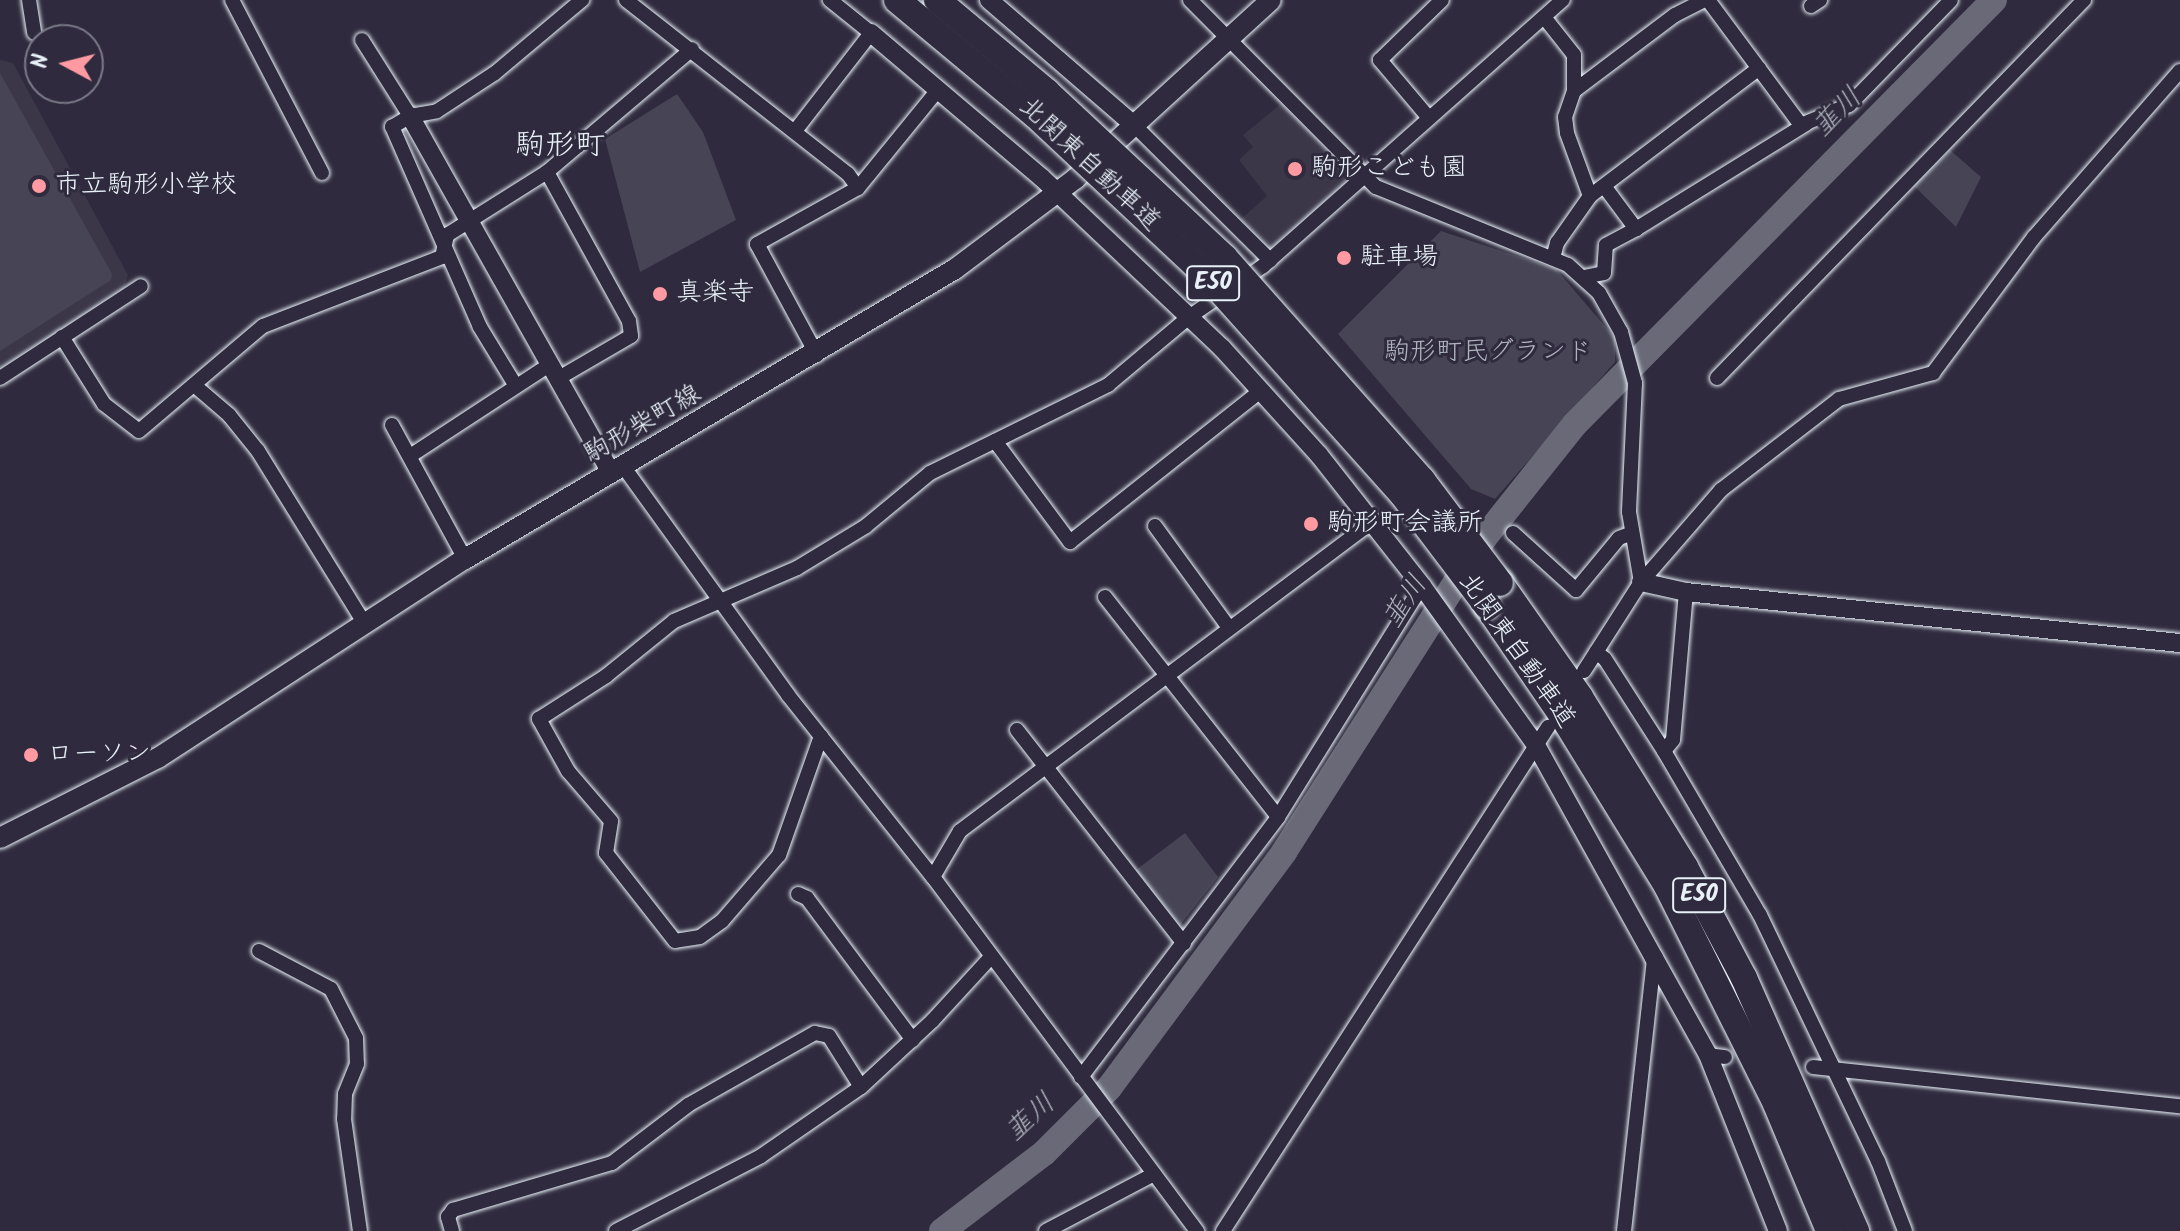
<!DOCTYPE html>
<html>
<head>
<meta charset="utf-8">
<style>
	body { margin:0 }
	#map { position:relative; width:2180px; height:1231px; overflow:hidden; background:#2f2a3d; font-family:Kalam,"Klee One",sans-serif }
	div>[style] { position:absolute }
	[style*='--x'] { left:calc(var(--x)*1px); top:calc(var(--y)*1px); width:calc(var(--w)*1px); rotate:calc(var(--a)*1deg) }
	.built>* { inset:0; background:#3b3749 }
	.green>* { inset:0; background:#464455 }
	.river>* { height:26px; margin:-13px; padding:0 13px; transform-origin:13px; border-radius:13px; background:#696978 }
	.roads { filter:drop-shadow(0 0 2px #e8f1f8) drop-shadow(0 0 2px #e8f1f8) }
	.minor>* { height:14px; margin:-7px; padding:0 7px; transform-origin:7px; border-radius:7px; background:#2f2a3d }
	.tertiary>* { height:18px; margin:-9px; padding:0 9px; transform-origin:9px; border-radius:9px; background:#2f2a3d }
	.secondary>* { height:20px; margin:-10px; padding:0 10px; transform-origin:10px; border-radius:10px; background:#2f2a3d }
	.motorway>* { height:26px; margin:-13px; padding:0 13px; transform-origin:13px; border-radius:13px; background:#2f2a3d }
	.bridges { filter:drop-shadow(0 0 2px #e8f1f8) drop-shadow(0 0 2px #e8f1f8) }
	.motorway-bridge>* { height:26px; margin:-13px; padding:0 13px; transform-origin:13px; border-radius:13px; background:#2f2a3d }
	.dots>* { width:22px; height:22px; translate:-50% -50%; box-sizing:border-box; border:4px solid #2f2a3d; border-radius:50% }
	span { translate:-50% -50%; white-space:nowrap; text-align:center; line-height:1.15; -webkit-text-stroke:6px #2f2a3d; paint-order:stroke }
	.shield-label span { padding:2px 6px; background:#2f2a3d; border:2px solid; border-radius:6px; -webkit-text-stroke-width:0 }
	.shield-label { font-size:24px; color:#e8f1f8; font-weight:700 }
	.street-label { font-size:26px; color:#e8f1f8 }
	.poi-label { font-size:26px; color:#e8f1f8 }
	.left { translate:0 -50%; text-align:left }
	.park-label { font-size:26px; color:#afb4bf }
	.water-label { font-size:28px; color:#afb4be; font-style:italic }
	.quarter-label { font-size:30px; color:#e8f1f8 }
	.north { position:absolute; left:24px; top:24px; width:80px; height:80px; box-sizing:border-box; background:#2f2a3d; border:2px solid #797a88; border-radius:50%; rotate:277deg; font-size:22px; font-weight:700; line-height:32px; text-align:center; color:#e8f1f8 }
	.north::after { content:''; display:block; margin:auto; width:28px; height:36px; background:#ff9aa2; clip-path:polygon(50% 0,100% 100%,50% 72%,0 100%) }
</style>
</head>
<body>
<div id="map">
	<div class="built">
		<i style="clip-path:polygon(0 60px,13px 63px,128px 275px,123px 290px,0 370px)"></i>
		<i style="clip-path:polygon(1282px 103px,1353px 178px,1269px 250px,1241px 219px,1267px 196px,1239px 160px,1253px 147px,1243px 135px)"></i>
	</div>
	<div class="green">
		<i style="clip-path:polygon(0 73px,112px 274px,111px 280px,0 351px)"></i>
		<i style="clip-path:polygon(677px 94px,703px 132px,736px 220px,640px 272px,605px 139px)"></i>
		<i style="clip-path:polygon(1950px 150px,1981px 177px,1956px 227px,1914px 186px)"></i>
		<i style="clip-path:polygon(1441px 231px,1556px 269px,1615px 338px,1615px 362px,1495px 499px,1471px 489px,1338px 334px)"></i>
		<i style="clip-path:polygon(1185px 833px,1218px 877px,1177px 929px,1132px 873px)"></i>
	</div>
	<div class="river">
		<i style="--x:942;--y:1231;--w:128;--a:-37.4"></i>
		<i style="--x:1044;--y:1153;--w:92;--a:-45"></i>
		<i style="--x:1109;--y:1088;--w:294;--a:-53.4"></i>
		<i style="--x:1284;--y:852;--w:374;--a:-57.5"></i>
		<i style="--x:1485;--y:537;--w:144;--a:-51.5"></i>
		<i style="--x:1575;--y:424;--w:596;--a:-45.34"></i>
	</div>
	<div class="roads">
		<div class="minor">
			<i style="--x:29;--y:0;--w:33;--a:81"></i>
			<i style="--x:232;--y:0;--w:195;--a:62.5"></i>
			<i style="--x:626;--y:0;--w:282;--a:38.1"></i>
			<i style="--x:848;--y:174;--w:17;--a:54"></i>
			<i style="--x:1190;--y:0;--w:264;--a:45.2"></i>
			<i style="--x:1376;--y:187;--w:207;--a:22.1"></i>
			<i style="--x:1568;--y:265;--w:42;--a:42.1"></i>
			<i style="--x:1599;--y:293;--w:45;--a:60.6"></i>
			<i style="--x:1621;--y:332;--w:53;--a:74.6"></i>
			<i style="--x:1635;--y:383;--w:129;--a:92.7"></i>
			<i style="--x:1629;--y:512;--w:71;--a:80.3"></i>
			<i style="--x:1708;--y:0;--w:156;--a:53.4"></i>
			<i style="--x:1801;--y:125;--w:52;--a:-22.6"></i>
			<i style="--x:1849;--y:105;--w:146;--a:-45.8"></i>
			<i style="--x:1811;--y:6;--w:11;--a:-34"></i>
			<i style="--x:1544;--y:17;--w:48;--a:51.7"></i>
			<i style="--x:1574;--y:55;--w:36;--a:90"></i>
			<i style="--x:1574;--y:91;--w:126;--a:-37"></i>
			<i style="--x:1675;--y:15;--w:33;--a:-27"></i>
			<i style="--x:362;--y:40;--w:90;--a:57.7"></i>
			<i style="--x:1429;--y:118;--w:76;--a:-130.2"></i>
			<i style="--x:1380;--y:60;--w:86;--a:-44.1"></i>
			<i style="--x:1134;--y:125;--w:192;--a:44.8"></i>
			<i style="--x:795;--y:131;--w:124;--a:-52.2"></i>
			<i style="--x:871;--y:33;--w:53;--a:-141.2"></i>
			<i style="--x:547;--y:172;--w:170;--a:61.2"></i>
			<i style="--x:629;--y:321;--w:15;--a:82"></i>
			<i style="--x:631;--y:336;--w:86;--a:149.8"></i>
			<i style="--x:1604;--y:186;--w:54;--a:53.3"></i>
			<i style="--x:1636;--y:229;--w:200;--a:-31.7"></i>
			<i style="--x:1590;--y:196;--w:212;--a:-37.1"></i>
			<i style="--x:1553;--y:258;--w:16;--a:-75"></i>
			<i style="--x:1557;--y:243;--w:57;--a:-54.9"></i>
			<i style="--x:1590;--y:196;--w:67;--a:-110.1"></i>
			<i style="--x:1567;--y:133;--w:16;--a:-97"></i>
			<i style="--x:1565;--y:117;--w:28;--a:-71"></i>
			<i style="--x:1584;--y:277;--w:20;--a:-11"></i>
			<i style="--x:1604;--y:273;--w:28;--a:-86"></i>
			<i style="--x:1606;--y:245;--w:34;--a:-28"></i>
			<i style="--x:62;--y:337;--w:79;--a:57.9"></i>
			<i style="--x:104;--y:404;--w:44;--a:37.6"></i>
			<i style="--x:139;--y:431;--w:162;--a:-40.3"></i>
			<i style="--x:263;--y:326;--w:192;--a:-21.1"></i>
			<i style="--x:442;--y:257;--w:23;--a:-77"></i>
			<i style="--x:447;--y:235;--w:118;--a:-32.2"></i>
			<i style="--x:547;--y:172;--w:190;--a:-40.3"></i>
			<i style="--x:817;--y:355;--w:126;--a:-118.4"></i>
			<i style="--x:757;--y:244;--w:115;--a:-29"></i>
			<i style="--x:858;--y:188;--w:127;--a:-50.8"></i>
			<i style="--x:0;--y:378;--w:168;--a:-33.1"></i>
			<i style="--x:1717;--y:378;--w:527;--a:-45.85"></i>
			<i style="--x:514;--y:383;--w:66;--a:-121.3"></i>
			<i style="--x:480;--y:327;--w:219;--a:-113.7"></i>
			<i style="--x:392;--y:127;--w:21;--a:-31"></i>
			<i style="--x:410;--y:116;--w:27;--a:-10"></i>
			<i style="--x:437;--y:111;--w:69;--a:-33.2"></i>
			<i style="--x:495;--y:73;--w:114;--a:-40"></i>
			<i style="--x:194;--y:385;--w:46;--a:40.6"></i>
			<i style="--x:229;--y:415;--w:46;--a:51.1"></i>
			<i style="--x:258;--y:451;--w:203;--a:58.3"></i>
			<i style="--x:392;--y:425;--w:153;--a:61.4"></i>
			<i style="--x:995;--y:441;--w:126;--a:53.4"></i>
			<i style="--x:1070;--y:542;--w:245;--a:-38.4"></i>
			<i style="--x:410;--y:456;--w:166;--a:-33.2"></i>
			<i style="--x:623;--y:466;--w:282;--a:54.2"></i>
			<i style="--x:788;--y:695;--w:233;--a:51.5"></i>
			<i style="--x:933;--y:877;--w:442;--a:53.3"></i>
			<i style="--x:1155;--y:526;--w:126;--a:54"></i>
			<i style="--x:1513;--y:533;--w:85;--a:42.1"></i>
			<i style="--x:1576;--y:590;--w:67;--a:-50.4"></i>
			<i style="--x:1619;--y:538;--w:12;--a:-20"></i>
			<i style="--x:1105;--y:597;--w:280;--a:51.8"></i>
			<i style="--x:1596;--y:652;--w:11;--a:38"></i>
			<i style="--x:1605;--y:659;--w:109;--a:57.3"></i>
			<i style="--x:1664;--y:751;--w:190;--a:59.7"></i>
			<i style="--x:1760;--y:915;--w:273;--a:64.4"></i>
			<i style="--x:1878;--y:1161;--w:75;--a:68.9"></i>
			<i style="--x:1584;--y:671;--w:106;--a:-57.4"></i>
			<i style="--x:1641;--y:582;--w:122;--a:-49"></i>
			<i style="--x:1721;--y:490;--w:149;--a:-37.6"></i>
			<i style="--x:1839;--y:399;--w:98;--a:-15.5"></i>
			<i style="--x:1933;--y:373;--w:169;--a:-53.4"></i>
			<i style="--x:2034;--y:237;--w:221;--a:-48.7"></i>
			<i style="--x:1017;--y:730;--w:271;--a:52"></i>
			<i style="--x:821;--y:736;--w:126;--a:109.4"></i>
			<i style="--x:779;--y:855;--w:87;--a:130.8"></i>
			<i style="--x:722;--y:921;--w:27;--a:144"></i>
			<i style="--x:700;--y:937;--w:25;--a:171"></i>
			<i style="--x:675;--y:941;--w:112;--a:-128.1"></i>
			<i style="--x:606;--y:853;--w:32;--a:-81"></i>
			<i style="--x:611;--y:821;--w:66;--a:-130.7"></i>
			<i style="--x:568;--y:771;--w:60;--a:-119.1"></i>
			<i style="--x:539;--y:719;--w:80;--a:-32.7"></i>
			<i style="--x:606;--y:676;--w:87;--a:-39"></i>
			<i style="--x:674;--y:621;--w:134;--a:-23.3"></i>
			<i style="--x:797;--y:568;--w:81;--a:-31.3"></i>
			<i style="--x:866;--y:526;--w:83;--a:-39.6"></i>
			<i style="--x:930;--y:473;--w:199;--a:-26.3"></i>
			<i style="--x:1108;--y:385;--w:106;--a:-40"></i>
			<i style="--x:1189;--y:317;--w:90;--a:-34.6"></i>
			<i style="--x:1263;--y:266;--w:401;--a:-41.6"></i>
			<i style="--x:1664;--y:751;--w:14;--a:-51"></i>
			<i style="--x:1673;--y:740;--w:149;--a:-85"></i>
			<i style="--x:933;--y:877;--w:53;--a:-59.6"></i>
			<i style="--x:960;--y:831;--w:515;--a:-36.87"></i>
			<i style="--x:798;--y:894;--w:10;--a:24"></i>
			<i style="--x:807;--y:898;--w:177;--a:53.3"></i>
			<i style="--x:259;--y:951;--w:81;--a:27.8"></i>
			<i style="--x:331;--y:989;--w:55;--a:63"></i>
			<i style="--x:356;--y:1038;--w:26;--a:88"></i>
			<i style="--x:357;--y:1064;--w:32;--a:112"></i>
			<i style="--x:345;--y:1094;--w:25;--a:92"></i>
			<i style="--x:344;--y:1119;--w:113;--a:81.9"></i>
			<i style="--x:1708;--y:1055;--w:17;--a:7"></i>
			<i style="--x:1813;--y:1067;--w:369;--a:6.1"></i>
			<i style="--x:1081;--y:1077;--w:326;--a:-52.8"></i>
			<i style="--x:1278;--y:817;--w:272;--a:-58.1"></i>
			<i style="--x:452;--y:1231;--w:15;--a:-106"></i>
			<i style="--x:448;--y:1217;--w:9;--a:-54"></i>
			<i style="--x:453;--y:1210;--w:166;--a:-16.5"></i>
			<i style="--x:612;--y:1163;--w:96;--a:-37.3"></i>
			<i style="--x:688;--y:1105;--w:146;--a:-29.6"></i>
			<i style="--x:815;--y:1033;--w:14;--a:12"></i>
			<i style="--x:829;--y:1036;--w:60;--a:57.9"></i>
			<i style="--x:616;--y:1231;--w:163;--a:-27.3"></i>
			<i style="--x:761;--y:1156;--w:121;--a:-34.6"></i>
			<i style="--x:861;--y:1087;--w:98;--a:-42.9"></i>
			<i style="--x:933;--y:1020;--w:84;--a:-47.4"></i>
			<i style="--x:1046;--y:1231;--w:122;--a:-27.8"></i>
			<i style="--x:1223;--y:1231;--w:600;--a:-57.18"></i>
			<i style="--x:1624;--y:1231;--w:275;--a:-83.7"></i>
		</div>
		<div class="tertiary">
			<i style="--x:989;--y:0;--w:191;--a:40.8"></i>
			<i style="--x:871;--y:33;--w:224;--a:40.3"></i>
			<i style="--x:1042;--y:178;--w:248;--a:43.4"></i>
			<i style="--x:1222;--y:348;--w:144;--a:47.8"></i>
			<i style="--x:1319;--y:455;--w:167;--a:51.8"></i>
			<i style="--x:1422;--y:586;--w:196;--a:54.4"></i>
			<i style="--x:1536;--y:745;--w:244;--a:61"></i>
			<i style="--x:1654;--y:958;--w:111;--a:60.9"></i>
			<i style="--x:1708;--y:1055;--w:189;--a:68.3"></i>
			<i style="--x:410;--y:116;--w:410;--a:60.6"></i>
			<i style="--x:1641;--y:582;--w:46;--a:12.5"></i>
			<i style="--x:1686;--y:592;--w:497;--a:5.9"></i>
		</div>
		<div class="secondary">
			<i style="--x:0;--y:838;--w:177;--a:-26.9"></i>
			<i style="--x:158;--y:758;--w:366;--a:-33"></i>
			<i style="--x:465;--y:559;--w:569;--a:-30.62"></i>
			<i style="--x:955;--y:269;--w:150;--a:-36.9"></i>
			<i style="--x:1075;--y:179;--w:265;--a:-42.4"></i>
		</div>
		<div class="motorway">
			<i style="--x:1500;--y:583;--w:139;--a:54.9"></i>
			<i style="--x:1580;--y:697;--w:200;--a:58.3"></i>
			<i style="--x:1685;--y:867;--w:126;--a:62"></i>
			<i style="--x:1744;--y:978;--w:277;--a:66.1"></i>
			<i style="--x:1487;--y:606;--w:135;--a:55.6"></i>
			<i style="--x:1563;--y:717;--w:198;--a:58.4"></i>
			<i style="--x:1667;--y:886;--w:244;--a:63.4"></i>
			<i style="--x:1776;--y:1104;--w:138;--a:67.3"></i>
		</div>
	</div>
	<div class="bridges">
		<div class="motorway-bridge">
			<i style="--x:897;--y:0;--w:178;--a:39.8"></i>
			<i style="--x:1034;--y:114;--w:238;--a:43.1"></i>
			<i style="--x:1208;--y:277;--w:292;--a:48.2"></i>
			<i style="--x:1403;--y:495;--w:139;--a:52.9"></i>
			<i style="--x:937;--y:0;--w:143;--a:39.9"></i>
			<i style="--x:1047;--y:92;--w:243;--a:43"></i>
			<i style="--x:1225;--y:258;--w:297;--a:48.4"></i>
			<i style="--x:1422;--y:480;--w:129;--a:52.9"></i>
		</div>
	</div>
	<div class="dots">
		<i style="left:1295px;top:169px;background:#ff9aa2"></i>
		<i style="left:39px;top:186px;background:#ff9aa2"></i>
		<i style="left:1344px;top:258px;background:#ff9aa2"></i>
		<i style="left:660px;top:294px;background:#ff9aa2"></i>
		<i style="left:1311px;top:524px;background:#ff9aa2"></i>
		<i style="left:31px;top:755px;background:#ff9aa2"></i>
	</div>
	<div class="shield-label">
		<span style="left:1213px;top:283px">E50</span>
		<span style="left:1699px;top:895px">E50</span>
	</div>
	<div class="street-label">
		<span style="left:1089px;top:165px;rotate:43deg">北関東自動車道</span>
		<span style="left:643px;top:425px;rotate:-30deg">駒形柴町線</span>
		<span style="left:1516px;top:651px;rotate:55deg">北関東自動車道</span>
	</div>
	<div class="poi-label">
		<span class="left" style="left:1311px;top:169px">駒形こども園</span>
		<span class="left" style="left:55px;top:186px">市立駒形小学校</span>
		<span class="left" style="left:1360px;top:258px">駐車場</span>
		<span class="left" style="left:676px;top:294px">真楽寺</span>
		<span class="left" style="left:1327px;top:524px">駒形町会議所</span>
		<span class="left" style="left:47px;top:755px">ローソン</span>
	</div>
	<div class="park-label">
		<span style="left:1488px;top:353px">駒形町民グランド</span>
	</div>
	<div class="water-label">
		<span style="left:1838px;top:113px;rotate:-45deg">韮川</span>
		<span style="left:1406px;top:602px;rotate:-57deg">韮川</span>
		<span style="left:1031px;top:1118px;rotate:-42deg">韮川</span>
	</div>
	<div class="quarter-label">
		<span style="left:560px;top:146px">駒形町</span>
	</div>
	<div class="north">N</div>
</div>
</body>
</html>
